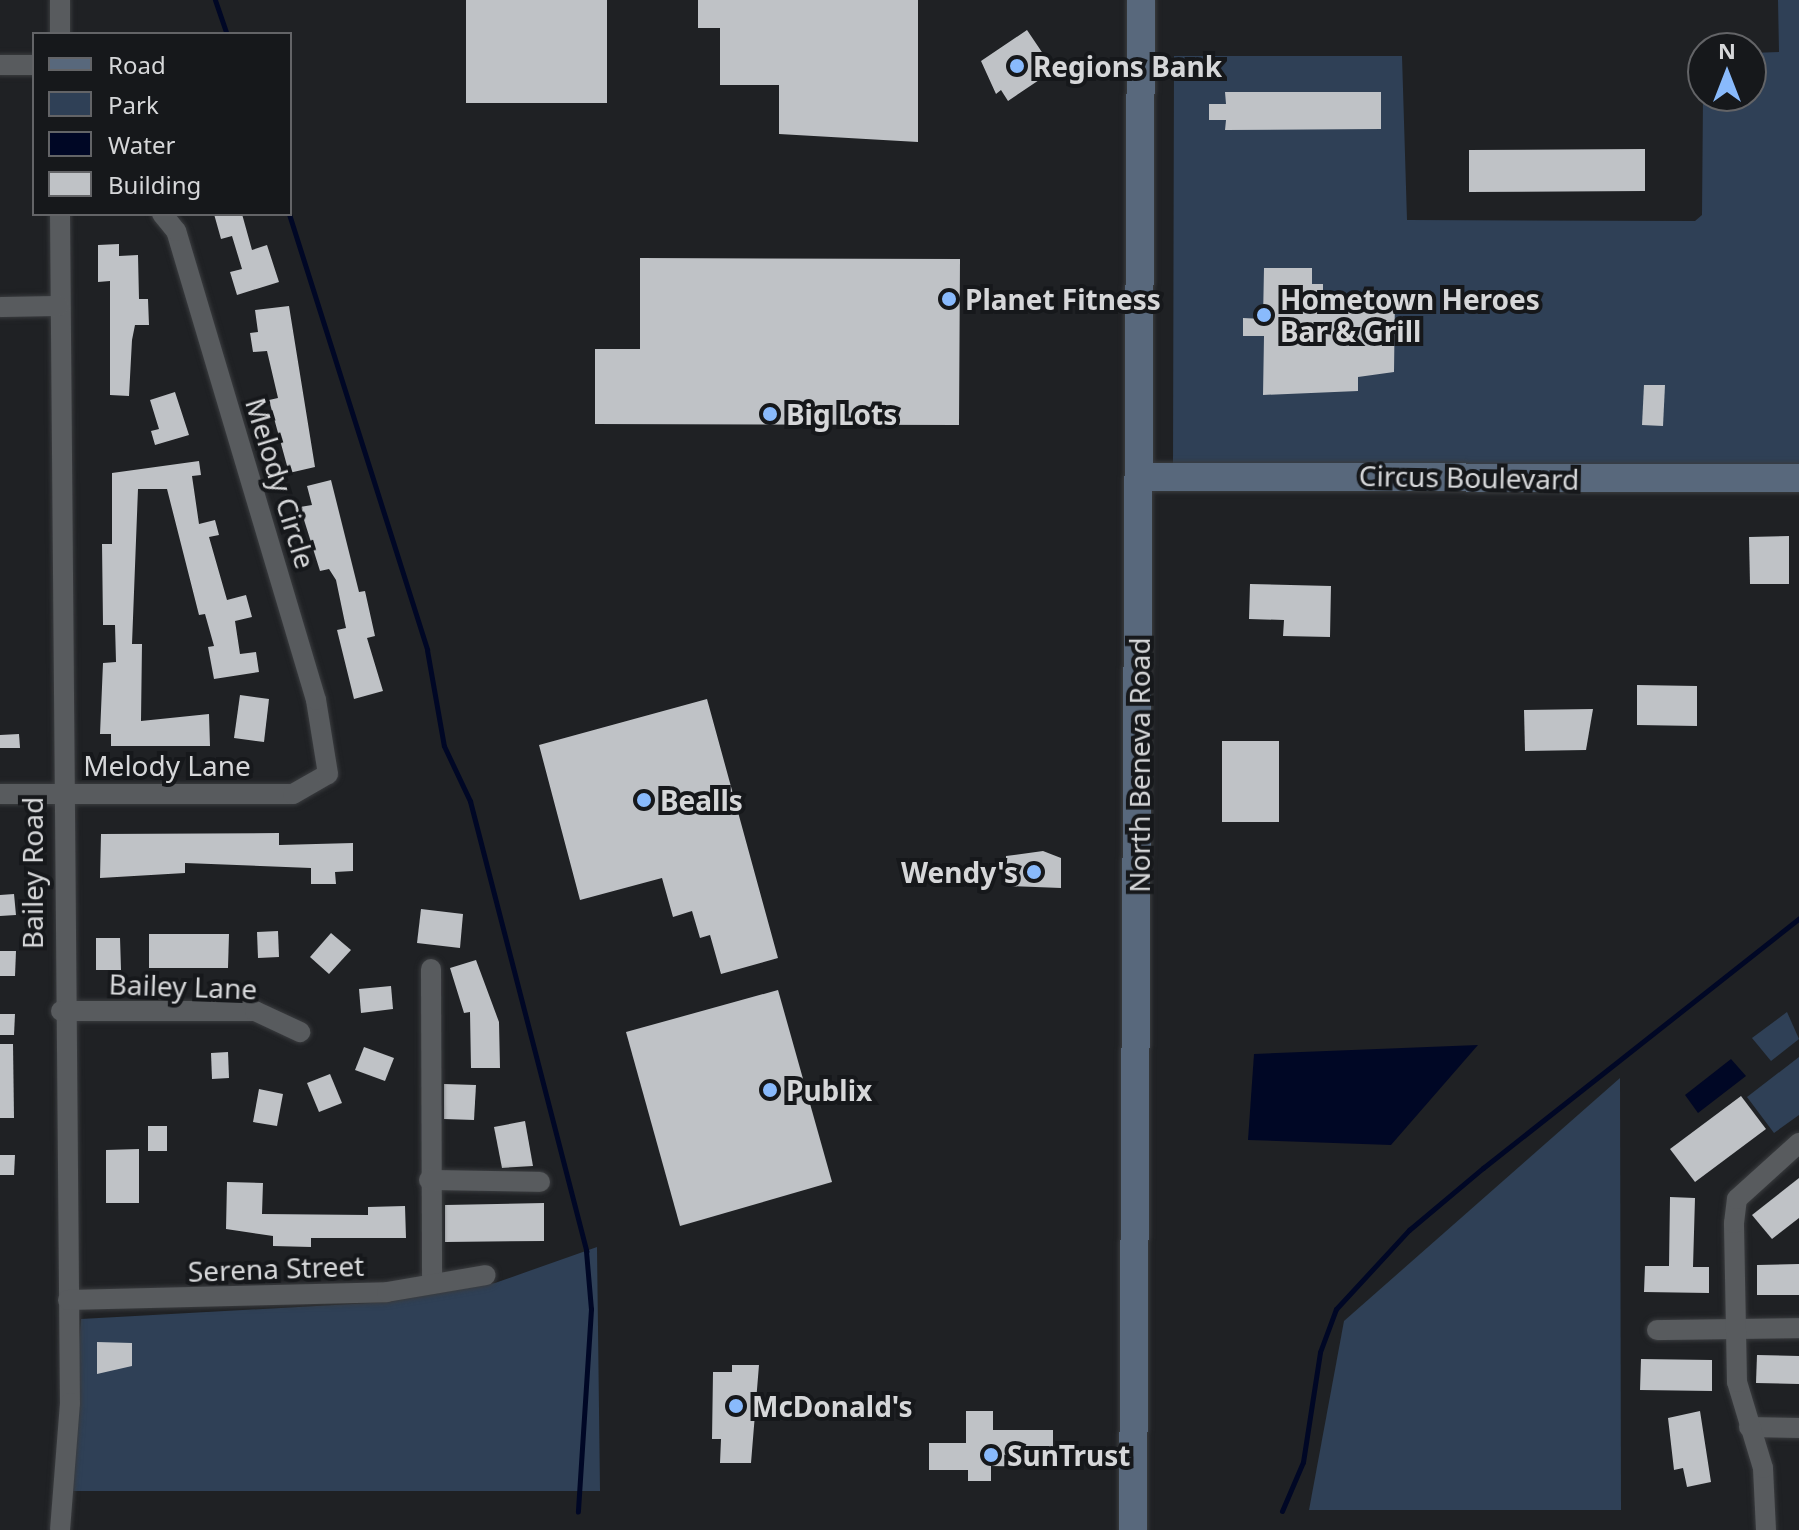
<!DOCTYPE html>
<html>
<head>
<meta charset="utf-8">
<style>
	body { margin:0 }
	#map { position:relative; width:1799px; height:1530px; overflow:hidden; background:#1f2124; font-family:"Noto Sans",sans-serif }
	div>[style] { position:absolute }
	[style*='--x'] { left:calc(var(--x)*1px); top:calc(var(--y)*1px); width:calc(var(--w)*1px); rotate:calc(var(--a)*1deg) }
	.green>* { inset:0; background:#2f4056 }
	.water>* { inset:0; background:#000725 }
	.stream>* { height:5px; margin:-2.5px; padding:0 2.5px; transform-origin:2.5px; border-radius:2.5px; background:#000725 }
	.building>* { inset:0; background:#bfc2c6 }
	.roads { filter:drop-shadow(0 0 2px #3a3c3f) drop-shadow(0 0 2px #3a3c3f) }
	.street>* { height:20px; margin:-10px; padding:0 10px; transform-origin:10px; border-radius:10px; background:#585b5e }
	.secondary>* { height:28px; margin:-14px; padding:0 14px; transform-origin:14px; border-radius:14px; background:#58687c }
	.dots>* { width:22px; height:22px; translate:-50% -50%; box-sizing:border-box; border:4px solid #16181b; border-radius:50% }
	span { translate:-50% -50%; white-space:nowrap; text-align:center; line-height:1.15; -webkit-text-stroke:8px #16181b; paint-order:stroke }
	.poi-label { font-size:28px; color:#d6d7d9; font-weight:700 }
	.left { translate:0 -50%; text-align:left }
	.right { translate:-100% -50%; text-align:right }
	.street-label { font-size:28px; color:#d6d7d9 }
	.legend { position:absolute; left:32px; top:32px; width:260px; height:184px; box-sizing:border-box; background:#16181b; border:2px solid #636467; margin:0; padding:10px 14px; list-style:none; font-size:24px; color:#d6d7d9 }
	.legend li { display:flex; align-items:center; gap:16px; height:40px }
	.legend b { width:40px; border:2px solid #636467 }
	.north { position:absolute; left:1687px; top:32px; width:80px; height:80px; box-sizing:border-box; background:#16181b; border:2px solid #636467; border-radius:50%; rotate:0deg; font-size:22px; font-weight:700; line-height:32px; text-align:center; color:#d6d7d9 }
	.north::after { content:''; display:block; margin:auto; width:28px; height:36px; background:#89bafc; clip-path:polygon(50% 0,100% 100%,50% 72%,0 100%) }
</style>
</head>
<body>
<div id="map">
	<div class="green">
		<i style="clip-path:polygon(1778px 0,1799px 0,1799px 468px,1173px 467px,1174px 56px,1402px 56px,1407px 220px,1695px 221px,1702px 215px,1703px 96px,1751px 96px,1751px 53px,1779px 52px)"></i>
		<i style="clip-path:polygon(1787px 1012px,1799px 1039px,1771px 1061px,1752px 1038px)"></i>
		<i style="clip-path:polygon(1799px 1057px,1799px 1115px,1774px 1133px,1747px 1097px)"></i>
		<i style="clip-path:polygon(1620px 1078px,1621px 1510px,1309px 1510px,1344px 1321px)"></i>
		<i style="clip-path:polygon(597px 1247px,600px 1491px,67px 1491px,81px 1319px,388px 1302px,495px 1283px)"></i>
	</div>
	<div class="water">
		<i style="clip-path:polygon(1478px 1045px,1391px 1145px,1248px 1140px,1254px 1054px)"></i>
		<i style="clip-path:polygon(1731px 1059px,1746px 1076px,1698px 1113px,1685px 1095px)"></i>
	</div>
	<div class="stream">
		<i style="--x:215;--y:0;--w:36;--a:71"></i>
		<i style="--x:289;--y:214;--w:457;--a:72.4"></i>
		<i style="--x:427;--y:650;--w:97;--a:80"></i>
		<i style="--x:444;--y:746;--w:61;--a:64.7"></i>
		<i style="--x:470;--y:801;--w:465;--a:75.5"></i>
		<i style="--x:586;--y:1251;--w:58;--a:85.1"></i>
		<i style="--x:591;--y:1309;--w:203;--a:93.7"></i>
		<i style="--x:1282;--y:1511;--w:53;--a:-66.8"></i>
		<i style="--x:1303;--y:1462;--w:111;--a:-81.2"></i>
		<i style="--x:1320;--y:1352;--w:46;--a:-69.6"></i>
		<i style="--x:1336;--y:1309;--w:108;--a:-47.3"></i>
		<i style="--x:1409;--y:1230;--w:97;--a:-40"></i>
		<i style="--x:1483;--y:1168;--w:403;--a:-38.3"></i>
	</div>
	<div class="building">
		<i style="clip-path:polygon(466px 0,607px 0,607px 103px,466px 103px)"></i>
		<i style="clip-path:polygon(698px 0,918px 0,918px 142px,779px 134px,779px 85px,720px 85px,720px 28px,698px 28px)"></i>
		<i style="clip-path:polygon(1027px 30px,1054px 70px,1008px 101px,1001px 90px,996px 94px,981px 61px)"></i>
		<i style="clip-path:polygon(1225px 92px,1381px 92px,1381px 129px,1225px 130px,1226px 120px,1209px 120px,1209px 104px,1226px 104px)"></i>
		<i style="clip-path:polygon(1645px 149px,1645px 191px,1469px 192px,1469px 150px)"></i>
		<i style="clip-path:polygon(214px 214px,242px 214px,252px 250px,267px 245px,279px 282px,237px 295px,230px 272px,242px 269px,232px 236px,221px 239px)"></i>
		<i style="clip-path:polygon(119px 244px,119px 256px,138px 255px,139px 299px,148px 299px,149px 325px,135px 325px,132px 340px,129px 396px,110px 395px,110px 281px,98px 282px,98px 245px)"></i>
		<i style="clip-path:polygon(640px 258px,960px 259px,959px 425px,595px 424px,595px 349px,640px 349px)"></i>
		<i style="clip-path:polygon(1264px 268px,1312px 268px,1312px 284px,1323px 284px,1323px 295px,1395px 296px,1394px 372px,1358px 377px,1358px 391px,1263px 395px,1264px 336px,1243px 336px,1243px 318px,1263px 319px)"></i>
		<i style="clip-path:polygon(289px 306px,315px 467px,289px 473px,269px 400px,278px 398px,267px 351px,253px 352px,250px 333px,258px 332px,255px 310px)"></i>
		<i style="clip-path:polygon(1644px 385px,1665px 385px,1663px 426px,1642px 425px)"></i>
		<i style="clip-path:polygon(175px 392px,189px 435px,155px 445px,151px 431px,159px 429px,150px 400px)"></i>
		<i style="clip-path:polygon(199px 461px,201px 475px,192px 476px,199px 524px,215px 520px,219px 535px,209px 537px,227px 600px,246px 595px,252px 617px,235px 621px,240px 654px,256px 652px,259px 672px,214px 679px,208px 647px,214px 646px,205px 614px,199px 615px,167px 489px,138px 489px,132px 644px,142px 644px,141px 721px,209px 714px,210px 746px,111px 746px,111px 734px,100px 734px,103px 663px,116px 662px,115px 625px,103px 625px,102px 544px,112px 544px,112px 473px)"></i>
		<i style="clip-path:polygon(331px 480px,359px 592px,365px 591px,375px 636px,367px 638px,383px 691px,354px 699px,337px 630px,346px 628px,336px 580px,329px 569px,320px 571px,300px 507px,312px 505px,307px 486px)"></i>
		<i style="clip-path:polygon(1789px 536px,1789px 584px,1750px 584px,1749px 537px)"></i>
		<i style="clip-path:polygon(1250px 584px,1331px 586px,1330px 637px,1283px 636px,1284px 620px,1249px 619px)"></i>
		<i style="clip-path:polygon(1637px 685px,1697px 686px,1697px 726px,1637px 725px)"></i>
		<i style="clip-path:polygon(240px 695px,269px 699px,264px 742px,234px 738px)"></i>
		<i style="clip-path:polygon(707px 699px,778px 958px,721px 974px,710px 935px,700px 938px,692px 911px,673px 917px,662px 878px,580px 900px,539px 745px)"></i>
		<i style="clip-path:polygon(1593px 709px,1586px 750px,1525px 751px,1524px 710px)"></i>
		<i style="clip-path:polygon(19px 734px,20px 748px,0 748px,0 735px)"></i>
		<i style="clip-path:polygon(1222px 741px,1279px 741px,1279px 822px,1222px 822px)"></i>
		<i style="clip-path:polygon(279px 833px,279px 845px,353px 843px,353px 871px,335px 872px,336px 884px,311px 884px,311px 868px,185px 863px,185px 873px,100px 878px,101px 834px)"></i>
		<i style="clip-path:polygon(1043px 851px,1061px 858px,1061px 888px,1006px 886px,1006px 856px)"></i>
		<i style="clip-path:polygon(14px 894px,16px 915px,0 916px,0 895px)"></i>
		<i style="clip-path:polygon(421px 909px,463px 914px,460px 948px,417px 943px)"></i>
		<i style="clip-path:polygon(278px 931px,279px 957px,258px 958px,257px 932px)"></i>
		<i style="clip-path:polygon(331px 933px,351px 950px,329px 974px,310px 957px)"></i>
		<i style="clip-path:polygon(149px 934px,229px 934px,228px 968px,149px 968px)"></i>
		<i style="clip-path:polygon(96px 938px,120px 938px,121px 970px,96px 970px)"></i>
		<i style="clip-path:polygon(0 951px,16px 951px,15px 976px,0 976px)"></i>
		<i style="clip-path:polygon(476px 960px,499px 1022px,500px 1068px,471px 1068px,470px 1012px,464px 1013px,450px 968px)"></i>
		<i style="clip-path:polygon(391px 986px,393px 1009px,361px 1013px,359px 989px)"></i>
		<i style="clip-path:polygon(778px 990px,832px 1182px,680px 1226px,626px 1032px)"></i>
		<i style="clip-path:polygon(0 1014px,15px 1014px,14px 1035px,0 1035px)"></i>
		<i style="clip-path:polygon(0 1044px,13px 1044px,14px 1118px,0 1118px)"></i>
		<i style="clip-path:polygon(364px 1047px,394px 1058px,385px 1081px,355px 1070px)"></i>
		<i style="clip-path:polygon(228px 1052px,229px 1078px,212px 1079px,211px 1053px)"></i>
		<i style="clip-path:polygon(330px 1074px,342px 1103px,319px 1112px,307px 1083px)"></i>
		<i style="clip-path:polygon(444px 1084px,476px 1085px,474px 1120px,444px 1119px)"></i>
		<i style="clip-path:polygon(259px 1089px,283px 1094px,277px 1126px,253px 1122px)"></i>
		<i style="clip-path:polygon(1741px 1096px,1766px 1129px,1695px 1182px,1670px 1149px)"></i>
		<i style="clip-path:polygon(525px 1121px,533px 1166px,502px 1168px,494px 1127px)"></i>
		<i style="clip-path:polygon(148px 1126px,167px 1126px,167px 1151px,148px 1151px)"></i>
		<i style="clip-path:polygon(139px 1149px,139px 1203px,106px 1203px,106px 1150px)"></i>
		<i style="clip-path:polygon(0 1155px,15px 1155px,14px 1175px,0 1175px)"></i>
		<i style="clip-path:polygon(1799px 1178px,1799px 1218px,1772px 1239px,1752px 1215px)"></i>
		<i style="clip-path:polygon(227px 1182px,263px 1183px,262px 1214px,368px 1215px,368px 1207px,405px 1206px,406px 1238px,311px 1238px,311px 1247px,273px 1246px,273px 1236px,226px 1229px)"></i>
		<i style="clip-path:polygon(1670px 1197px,1695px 1198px,1693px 1267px,1709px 1267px,1709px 1293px,1644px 1292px,1645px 1266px,1669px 1266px)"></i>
		<i style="clip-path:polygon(544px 1203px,544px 1241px,445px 1242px,445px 1205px)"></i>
		<i style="clip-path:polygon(1799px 1264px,1799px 1295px,1757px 1295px,1757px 1265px)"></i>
		<i style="clip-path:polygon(97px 1342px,132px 1343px,132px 1366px,97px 1374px)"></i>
		<i style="clip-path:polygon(1757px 1355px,1799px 1356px,1799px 1384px,1756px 1383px)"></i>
		<i style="clip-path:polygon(1641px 1359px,1712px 1360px,1712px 1391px,1640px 1390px)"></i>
		<i style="clip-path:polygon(732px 1365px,759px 1365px,751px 1463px,720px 1463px,721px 1439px,712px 1439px,713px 1372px,732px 1372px)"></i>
		<i style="clip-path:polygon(966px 1411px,993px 1411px,993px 1430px,1053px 1430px,1053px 1467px,991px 1466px,991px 1481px,968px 1481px,968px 1470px,929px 1470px,929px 1443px,966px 1443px)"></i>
		<i style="clip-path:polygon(1700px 1411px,1711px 1482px,1687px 1487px,1683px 1468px,1674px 1470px,1668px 1418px)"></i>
	</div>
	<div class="roads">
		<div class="street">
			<i style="--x:60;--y:34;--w:34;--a:-90"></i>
			<i style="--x:0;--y:65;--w:34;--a:0"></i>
			<i style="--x:60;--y:214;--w:1189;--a:89.52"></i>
			<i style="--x:70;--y:1403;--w:127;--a:94.5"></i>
			<i style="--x:0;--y:307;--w:59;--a:-1"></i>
			<i style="--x:0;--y:794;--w:293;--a:0"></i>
			<i style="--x:293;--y:794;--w:40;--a:-29.7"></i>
			<i style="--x:328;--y:774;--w:75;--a:-99.2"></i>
			<i style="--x:316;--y:700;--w:489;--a:-106.6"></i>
			<i style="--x:176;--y:231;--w:22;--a:-129"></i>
			<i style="--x:431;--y:969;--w:315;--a:89.8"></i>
			<i style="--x:61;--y:1011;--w:194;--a:0"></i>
			<i style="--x:255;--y:1011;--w:50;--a:25"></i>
			<i style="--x:429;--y:1180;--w:111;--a:1"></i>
			<i style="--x:68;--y:1300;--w:319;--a:-1.4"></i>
			<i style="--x:387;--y:1292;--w:100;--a:-9.7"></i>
			<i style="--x:1657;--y:1330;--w:142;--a:-0.8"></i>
			<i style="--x:1749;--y:1427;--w:50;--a:1.1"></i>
			<i style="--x:1766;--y:1530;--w:62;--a:-92.8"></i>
			<i style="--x:1763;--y:1468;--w:90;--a:-106.8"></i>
			<i style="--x:1737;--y:1382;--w:159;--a:-91.1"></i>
			<i style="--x:1734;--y:1223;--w:24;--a:-83"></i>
			<i style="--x:1737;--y:1199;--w:84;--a:-42.1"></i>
		</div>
		<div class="secondary">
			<i style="--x:1139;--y:477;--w:660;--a:0.09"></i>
			<i style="--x:1133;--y:1530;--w:1530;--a:-89.7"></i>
		</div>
	</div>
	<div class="dots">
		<i style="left:1017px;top:66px;background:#89bafc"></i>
		<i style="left:949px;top:299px;background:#89bafc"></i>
		<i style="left:1264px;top:315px;background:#89bafc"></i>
		<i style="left:770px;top:414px;background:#89bafc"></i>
		<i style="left:644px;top:800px;background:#89bafc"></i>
		<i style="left:1034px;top:872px;background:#89bafc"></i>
		<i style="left:770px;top:1090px;background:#89bafc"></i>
		<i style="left:736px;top:1406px;background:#89bafc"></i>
		<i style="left:991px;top:1455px;background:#89bafc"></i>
	</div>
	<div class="poi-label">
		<span class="left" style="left:1033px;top:66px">Regions Bank</span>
		<span class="left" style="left:965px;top:299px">Planet Fitness</span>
		<span class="left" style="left:1280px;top:315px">Hometown Heroes<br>Bar &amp; Grill</span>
		<span class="left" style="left:786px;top:414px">Big Lots</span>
		<span class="left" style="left:660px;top:800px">Bealls</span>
		<span class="right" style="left:1018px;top:872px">Wendy's</span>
		<span class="left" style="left:786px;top:1090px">Publix</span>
		<span class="left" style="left:752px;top:1406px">McDonald's</span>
		<span class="left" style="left:1007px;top:1455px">SunTrust</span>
	</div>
	<div class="street-label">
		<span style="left:1469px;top:477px;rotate:1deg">Circus Boulevard</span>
		<span style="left:281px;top:483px;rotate:73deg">Melody Circle</span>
		<span style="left:167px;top:765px">Melody Lane</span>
		<span style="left:1139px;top:765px;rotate:-90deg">North Beneva Road</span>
		<span style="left:32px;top:873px;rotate:-90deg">Bailey Road</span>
		<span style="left:183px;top:986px;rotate:2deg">Bailey Lane</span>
		<span style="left:276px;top:1268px;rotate:-2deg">Serena Street</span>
	</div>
	<ul class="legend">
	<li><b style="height:10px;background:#58687c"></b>Road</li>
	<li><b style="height:22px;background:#2f4056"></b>Park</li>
	<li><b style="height:22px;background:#000725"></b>Water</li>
	<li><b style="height:22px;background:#bfc2c6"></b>Building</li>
	</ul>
	<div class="north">N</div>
</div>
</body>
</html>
